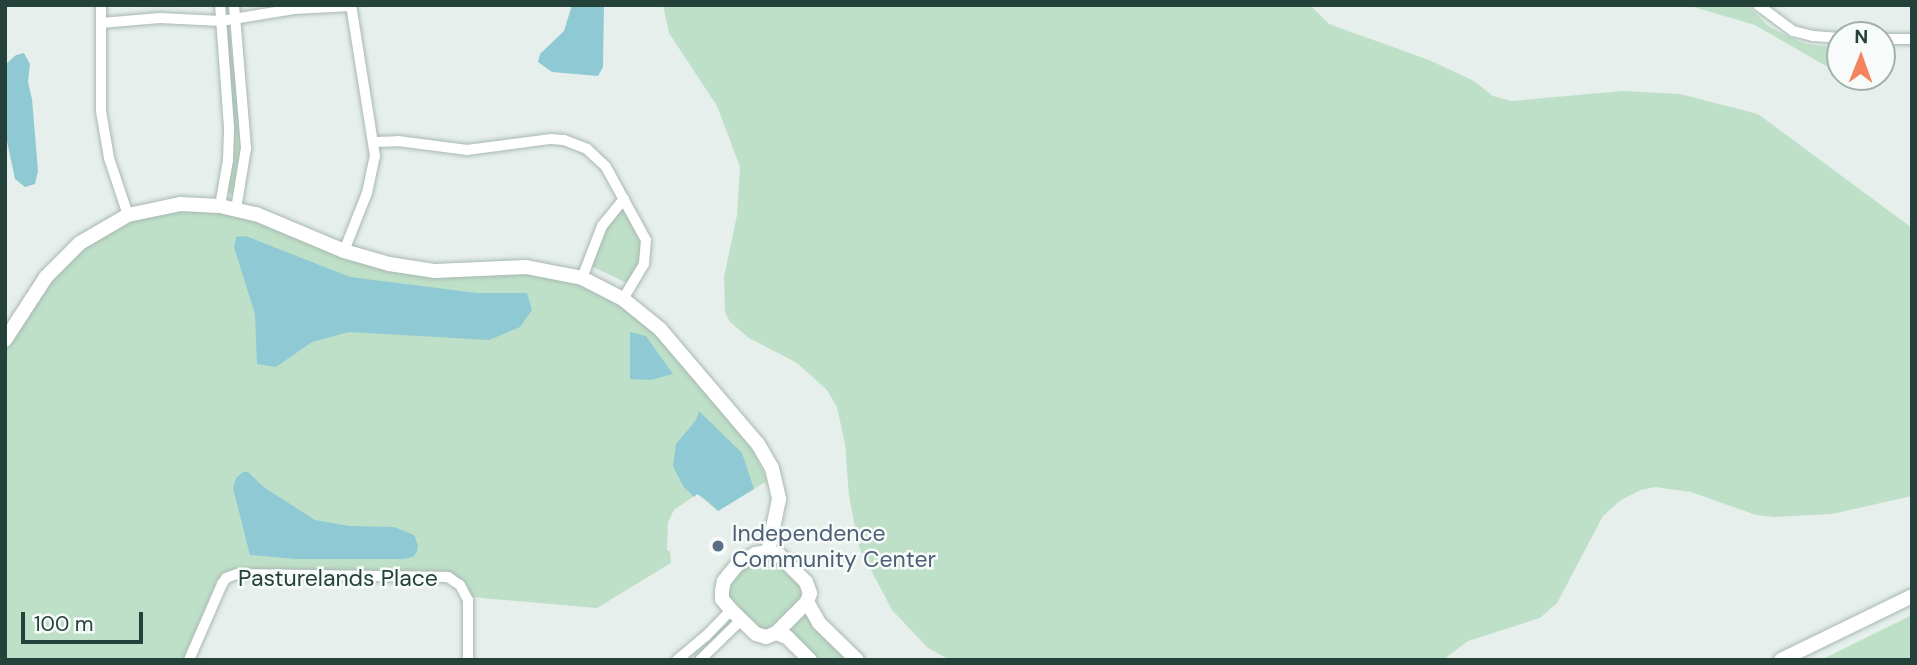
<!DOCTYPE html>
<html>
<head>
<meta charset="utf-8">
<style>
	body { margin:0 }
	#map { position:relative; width:1917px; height:665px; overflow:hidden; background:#e6efeb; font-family:"DM Sans",sans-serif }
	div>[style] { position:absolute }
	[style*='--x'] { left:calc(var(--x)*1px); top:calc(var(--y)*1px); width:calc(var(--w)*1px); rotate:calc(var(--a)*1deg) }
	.green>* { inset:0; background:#bfe0c8 }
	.water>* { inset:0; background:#8ec9d4 }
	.roads { filter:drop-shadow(0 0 2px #a8b8b2) drop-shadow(0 0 2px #a8b8b2) }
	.street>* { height:10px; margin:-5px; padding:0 5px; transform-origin:5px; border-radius:5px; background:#fff }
	.secondary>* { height:14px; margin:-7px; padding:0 7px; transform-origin:7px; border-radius:7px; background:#fff }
	.dots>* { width:19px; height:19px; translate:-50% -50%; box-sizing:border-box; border:4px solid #f7fbf9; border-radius:50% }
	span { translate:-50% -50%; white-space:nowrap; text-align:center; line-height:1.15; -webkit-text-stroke:5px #f7fbf9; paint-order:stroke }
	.service-label { font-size:23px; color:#4e5e75 }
	.left { translate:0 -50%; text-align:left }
	.street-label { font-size:23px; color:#24423a }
	.frame { position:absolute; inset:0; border:7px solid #24423a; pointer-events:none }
	.north { position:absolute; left:1826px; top:21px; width:70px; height:70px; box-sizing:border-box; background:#f7fbf9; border:2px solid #a3b1ad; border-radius:50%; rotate:1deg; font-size:19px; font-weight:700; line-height:28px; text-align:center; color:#24423a }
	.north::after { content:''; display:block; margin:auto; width:24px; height:32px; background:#f4845f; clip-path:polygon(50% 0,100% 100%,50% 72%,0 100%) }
	.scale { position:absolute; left:21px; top:612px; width:122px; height:32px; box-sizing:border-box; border:4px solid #24423a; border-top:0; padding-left:9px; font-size:21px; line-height:24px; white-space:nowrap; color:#24423a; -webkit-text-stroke:5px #f7fbf9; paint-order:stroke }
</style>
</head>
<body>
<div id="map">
	<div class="green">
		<i style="clip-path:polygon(663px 5px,1310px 5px,1329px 24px,1429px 60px,1474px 81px,1493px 96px,1511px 101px,1623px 91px,1680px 94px,1758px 114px,1912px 228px,1912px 496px,1832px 514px,1774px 517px,1756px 515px,1691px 492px,1655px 487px,1641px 490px,1621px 500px,1603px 516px,1557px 603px,1540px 618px,1468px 641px,1443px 660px,950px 660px,928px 648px,892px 610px,859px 547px,849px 496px,845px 444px,837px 407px,827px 390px,797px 363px,749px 338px,730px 322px,725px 312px,724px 277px,737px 215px,740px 167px,717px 106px,669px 33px)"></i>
		<i style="clip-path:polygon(1687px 5px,1747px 5px,1768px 26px,1789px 37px,1806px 44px,1840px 48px,1840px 74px,1755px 25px)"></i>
		<i style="clip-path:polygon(228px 26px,243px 132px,236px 193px,233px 195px,227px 193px,225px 27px)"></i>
		<i style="clip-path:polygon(194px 208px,250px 217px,362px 261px,526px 272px,583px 284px,632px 312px,685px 366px,755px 453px,767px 481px,718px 511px,697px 494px,674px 510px,668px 522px,667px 550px,670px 551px,671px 563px,597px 608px,471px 597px,455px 575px,446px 571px,240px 569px,229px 570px,217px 580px,183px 660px,5px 660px,5px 346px,68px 259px,125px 221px)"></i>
		<i style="clip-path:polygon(627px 210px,643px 246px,640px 265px,629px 284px,591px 266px,606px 227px,618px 211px)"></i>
		<i style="clip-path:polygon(759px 557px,774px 559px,801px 587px,801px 596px,791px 611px,774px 627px,765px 629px,757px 627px,729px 601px,728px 592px,729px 584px,745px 566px)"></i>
		<i style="clip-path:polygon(803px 612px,852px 660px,817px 660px,786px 630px)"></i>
		<i style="clip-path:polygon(1912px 615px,1912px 660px,1821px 660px)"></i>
	</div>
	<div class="water">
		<i style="clip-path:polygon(572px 5px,604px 5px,603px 67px,598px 76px,552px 72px,538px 62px,540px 54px,564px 31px)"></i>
		<i style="clip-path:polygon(24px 53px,30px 64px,28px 82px,32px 99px,38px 171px,35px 184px,25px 187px,15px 179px,5px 132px,5px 65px,16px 55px)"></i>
		<i style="clip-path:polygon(246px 236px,350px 277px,477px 293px,527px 293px,532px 310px,520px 327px,489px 340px,349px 332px,312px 342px,276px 367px,257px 364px,255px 314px,234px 247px,236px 237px)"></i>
		<i style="clip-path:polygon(630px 332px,646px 336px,673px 374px,651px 380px,630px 379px)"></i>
		<i style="clip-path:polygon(699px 411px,742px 453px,754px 489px,718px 511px,704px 498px,697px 494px,694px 497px,683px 486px,673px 466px,676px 444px,696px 420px)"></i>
		<i style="clip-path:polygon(243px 472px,248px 472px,265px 488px,315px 520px,349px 526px,394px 527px,414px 535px,418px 545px,417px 552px,413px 557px,403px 559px,296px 559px,250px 555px,233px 488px,236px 478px)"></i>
	</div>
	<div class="roads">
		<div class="street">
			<i style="--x:101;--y:5;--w:106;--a:90"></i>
			<i style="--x:101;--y:111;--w:48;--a:80.3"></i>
			<i style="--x:109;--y:158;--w:60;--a:71.6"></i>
			<i style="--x:234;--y:5;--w:144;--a:85.2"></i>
			<i style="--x:246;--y:148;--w:62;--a:99.3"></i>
			<i style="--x:1758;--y:5;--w:44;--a:36.6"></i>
			<i style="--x:1793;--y:31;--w:21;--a:14"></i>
			<i style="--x:1813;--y:36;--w:27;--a:4"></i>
			<i style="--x:101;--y:23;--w:59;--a:-4.8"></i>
			<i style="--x:160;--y:18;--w:61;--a:2.8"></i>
			<i style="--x:221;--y:21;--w:74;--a:-9.3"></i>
			<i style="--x:294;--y:9;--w:57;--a:-3"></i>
			<i style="--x:1882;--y:39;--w:30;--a:0"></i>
			<i style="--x:375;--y:142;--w:23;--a:-2"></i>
			<i style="--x:398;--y:141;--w:70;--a:7.4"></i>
			<i style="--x:467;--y:150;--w:85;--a:-7.5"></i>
			<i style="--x:551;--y:139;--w:13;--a:4"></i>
			<i style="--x:564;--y:140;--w:25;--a:21"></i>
			<i style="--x:587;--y:149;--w:26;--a:43"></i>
			<i style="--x:606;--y:167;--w:83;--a:61.3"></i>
			<i style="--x:646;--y:240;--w:24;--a:95"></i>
			<i style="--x:644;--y:264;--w:41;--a:121"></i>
			<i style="--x:220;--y:206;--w:47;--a:-80.1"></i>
			<i style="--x:228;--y:160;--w:33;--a:-88"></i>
			<i style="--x:229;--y:127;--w:122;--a:-94.2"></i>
			<i style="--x:344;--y:251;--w:62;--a:-68.4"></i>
			<i style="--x:367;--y:193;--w:38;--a:-78"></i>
			<i style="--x:375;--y:156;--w:153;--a:-99"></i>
			<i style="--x:582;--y:278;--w:56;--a:-69"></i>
			<i style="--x:602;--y:226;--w:35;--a:-51"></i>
			<i style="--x:189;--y:660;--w:83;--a:-66.5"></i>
			<i style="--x:222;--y:584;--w:7;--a:-56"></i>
			<i style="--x:226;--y:578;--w:12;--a:-20"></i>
			<i style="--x:237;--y:574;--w:211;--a:0.8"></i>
			<i style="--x:448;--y:577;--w:14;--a:34"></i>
			<i style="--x:460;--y:585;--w:17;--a:62"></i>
			<i style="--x:468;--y:600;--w:60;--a:90"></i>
			<i style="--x:677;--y:660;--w:38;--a:-40"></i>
			<i style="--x:706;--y:636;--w:36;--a:-46"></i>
			<i style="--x:700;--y:660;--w:57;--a:-44.3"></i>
		</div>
		<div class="secondary">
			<i style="--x:5;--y:340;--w:75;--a:-56.9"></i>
			<i style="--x:46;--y:277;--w:48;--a:-45"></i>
			<i style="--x:80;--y:243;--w:56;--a:-30.3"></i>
			<i style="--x:128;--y:215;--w:53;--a:-11.9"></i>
			<i style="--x:180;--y:204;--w:40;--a:2.9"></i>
			<i style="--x:220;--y:206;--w:37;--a:13"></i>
			<i style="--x:256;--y:214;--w:95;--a:22.8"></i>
			<i style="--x:344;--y:251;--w:47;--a:16.1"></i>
			<i style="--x:389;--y:264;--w:47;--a:8.7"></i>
			<i style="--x:435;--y:271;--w:91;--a:-2.5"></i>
			<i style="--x:526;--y:267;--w:57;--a:11.1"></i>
			<i style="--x:582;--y:278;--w:46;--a:27.1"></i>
			<i style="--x:623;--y:299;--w:48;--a:39"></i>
			<i style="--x:660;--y:329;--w:151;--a:49.6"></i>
			<i style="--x:758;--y:444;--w:28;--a:60"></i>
			<i style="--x:772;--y:468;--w:32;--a:77"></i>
			<i style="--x:779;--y:499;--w:54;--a:101.7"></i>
			<i style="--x:768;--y:552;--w:11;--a:15"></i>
			<i style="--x:779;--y:555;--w:38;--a:45"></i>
			<i style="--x:806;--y:582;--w:12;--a:70"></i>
			<i style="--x:810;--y:593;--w:9;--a:108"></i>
			<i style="--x:807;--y:602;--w:44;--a:135"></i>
			<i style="--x:776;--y:633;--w:11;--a:158"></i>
			<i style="--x:766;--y:637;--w:10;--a:-163"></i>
			<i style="--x:756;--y:634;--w:35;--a:-136"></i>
			<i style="--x:731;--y:610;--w:14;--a:-129"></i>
			<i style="--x:722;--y:599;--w:8;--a:-90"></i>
			<i style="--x:722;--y:591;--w:10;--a:-79"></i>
			<i style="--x:724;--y:581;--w:21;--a:-51"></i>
			<i style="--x:737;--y:565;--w:21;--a:-31"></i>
			<i style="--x:755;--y:554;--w:13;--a:-9"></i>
			<i style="--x:807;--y:602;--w:24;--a:60"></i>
			<i style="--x:819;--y:623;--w:53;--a:44.2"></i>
			<i style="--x:776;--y:633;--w:12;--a:20"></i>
			<i style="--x:787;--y:637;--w:33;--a:45"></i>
			<i style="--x:1781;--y:660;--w:146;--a:-26"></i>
		</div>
	</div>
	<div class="dots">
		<i style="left:718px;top:546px;background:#5c6f8a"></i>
	</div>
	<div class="service-label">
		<span class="left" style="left:732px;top:546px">Independence<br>Community Center</span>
	</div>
	<div class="street-label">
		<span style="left:338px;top:578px">Pasturelands Place</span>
	</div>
	<div class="frame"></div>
	<div class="north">N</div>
	<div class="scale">100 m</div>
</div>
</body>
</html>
